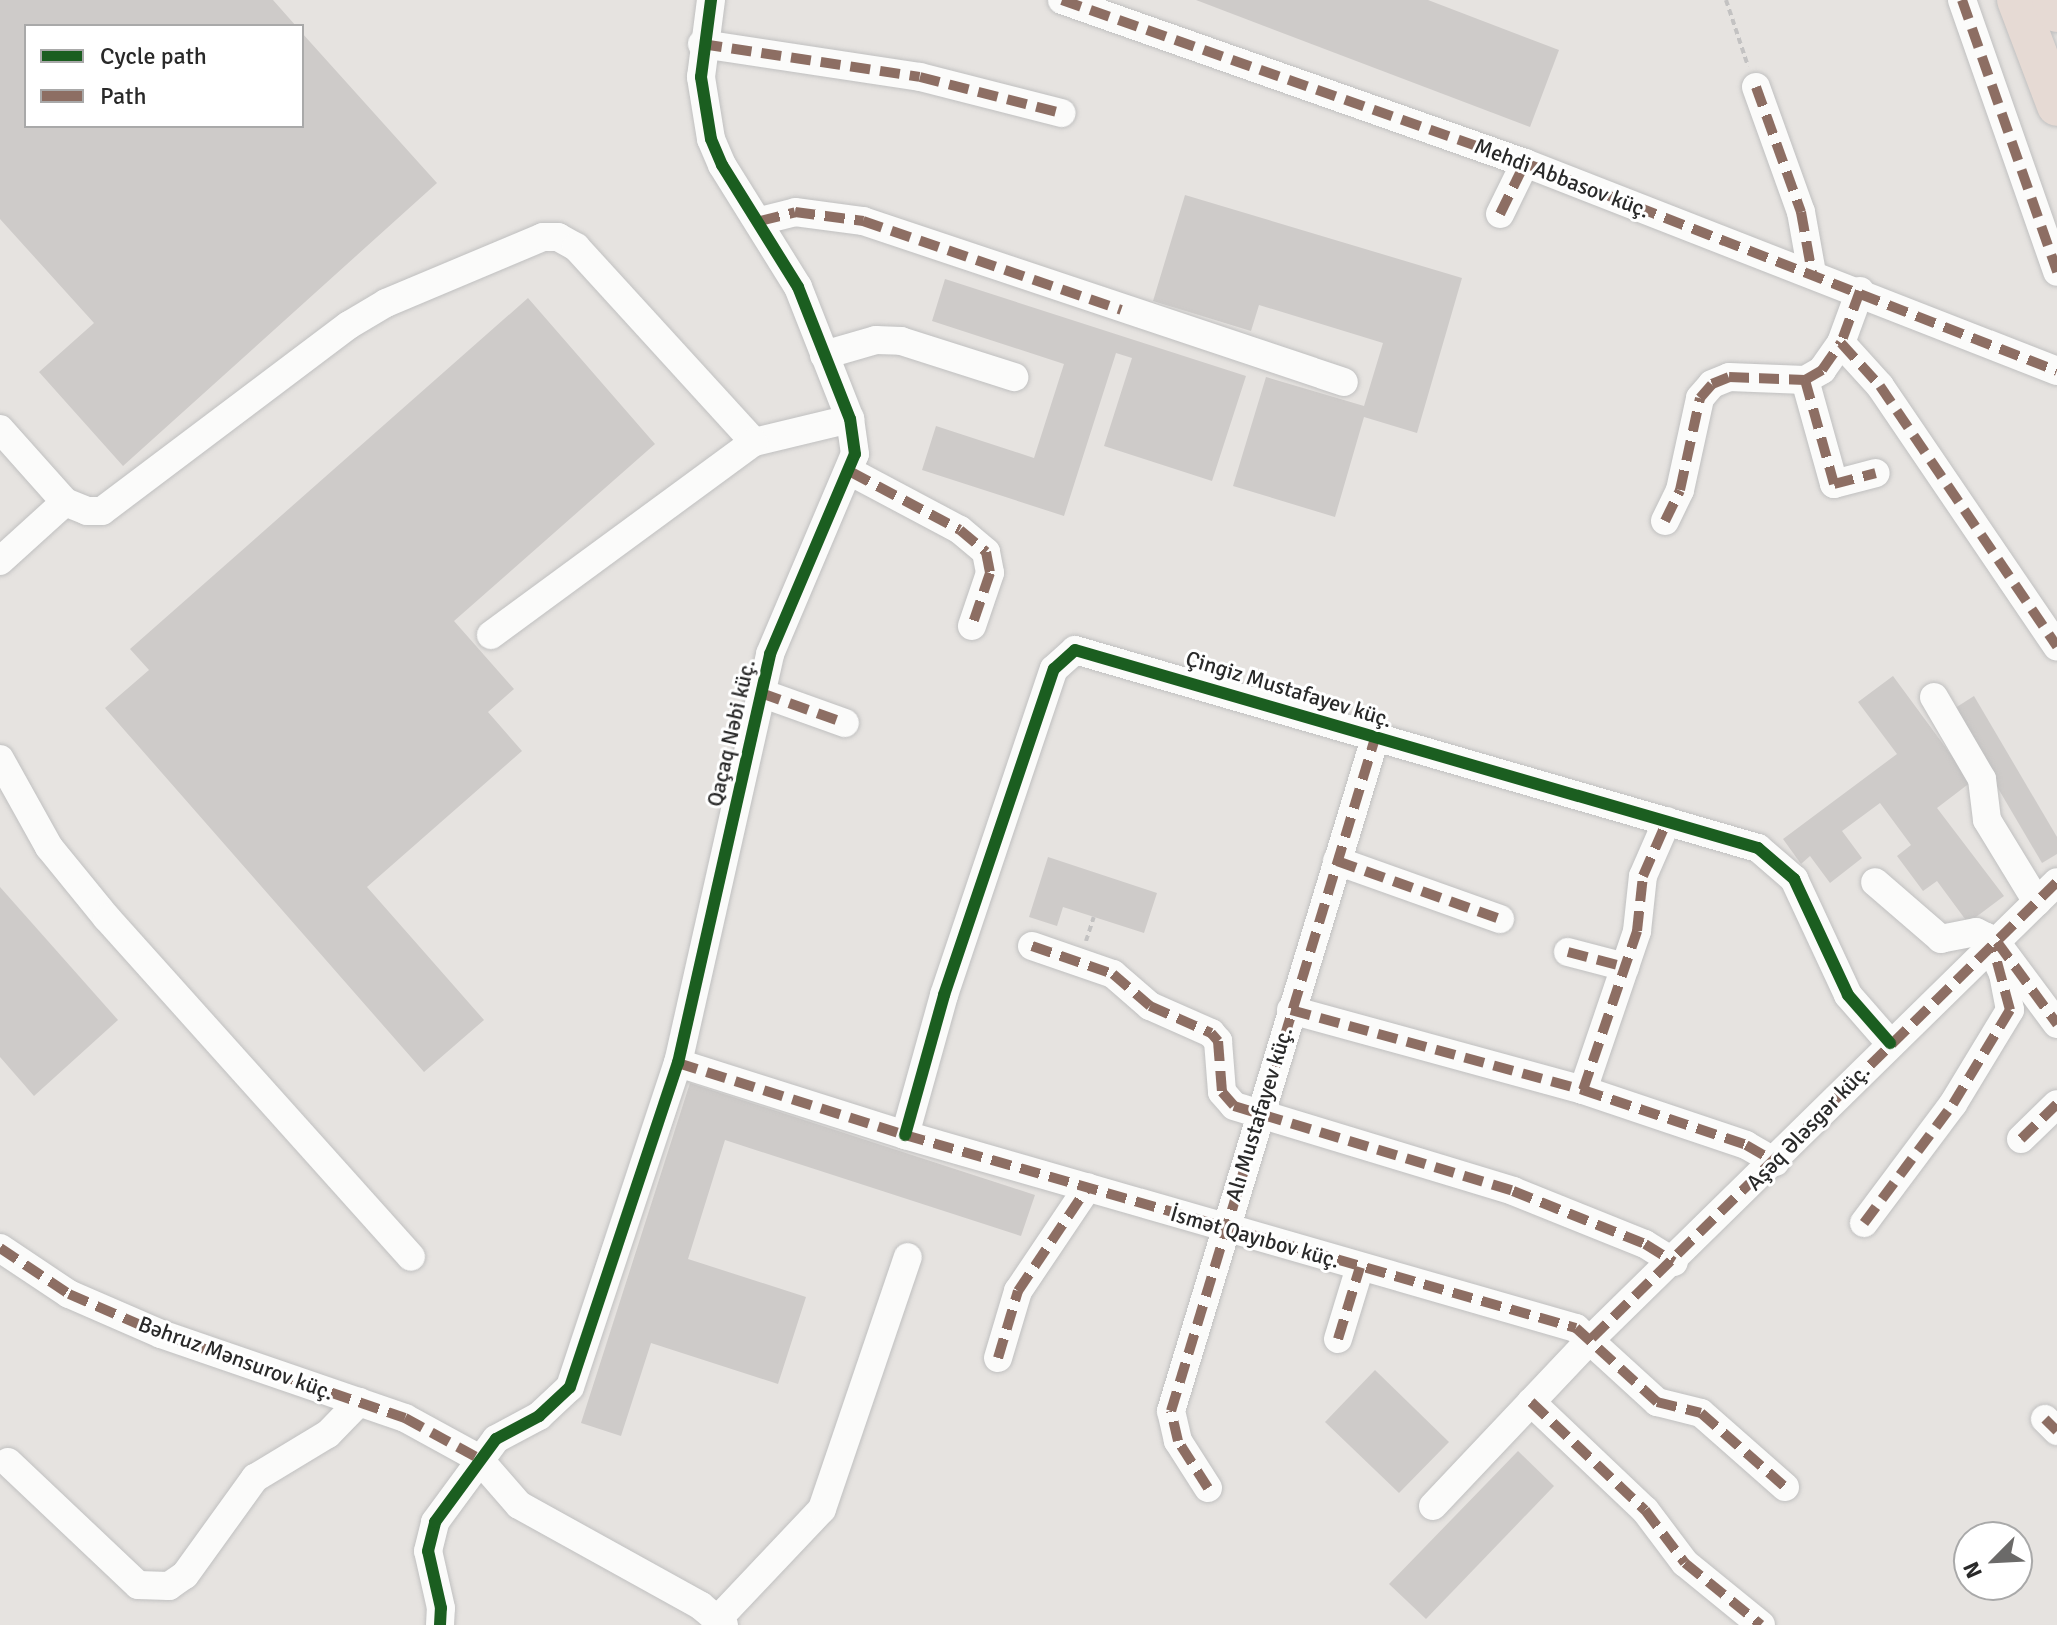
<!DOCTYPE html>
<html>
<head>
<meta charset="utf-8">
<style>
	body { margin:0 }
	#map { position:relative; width:2057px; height:1625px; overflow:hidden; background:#e6e3e0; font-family:Signika,sans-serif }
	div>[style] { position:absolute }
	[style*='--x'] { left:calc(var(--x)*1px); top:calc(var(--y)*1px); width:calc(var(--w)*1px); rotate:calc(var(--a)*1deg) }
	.building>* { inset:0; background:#cecbc9 }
	.path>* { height:4px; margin-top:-2px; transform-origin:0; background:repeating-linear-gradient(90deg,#c3c2c2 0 6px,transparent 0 10px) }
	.roads { filter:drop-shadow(0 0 2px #c0c0c0) drop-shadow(0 0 2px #c0c0c0) }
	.minor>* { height:28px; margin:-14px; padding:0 14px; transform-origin:14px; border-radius:14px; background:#fbfbfa }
	.highway>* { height:40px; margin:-20px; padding:0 20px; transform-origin:20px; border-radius:20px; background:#e6dad4 }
	.quiet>* { height:10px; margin-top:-5px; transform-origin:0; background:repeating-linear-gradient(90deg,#8d6e63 0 20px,transparent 0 30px) }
	.cycleway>* { height:12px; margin:-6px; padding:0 6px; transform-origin:6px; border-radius:6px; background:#1b5e20 }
	span { translate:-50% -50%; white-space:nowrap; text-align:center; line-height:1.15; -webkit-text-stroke:6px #fff; paint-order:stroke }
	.street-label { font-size:22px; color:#292929 }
	.legend { position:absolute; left:24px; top:24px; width:280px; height:104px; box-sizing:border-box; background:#fff; border:2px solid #a9a9a9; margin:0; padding:10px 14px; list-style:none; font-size:24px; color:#292929 }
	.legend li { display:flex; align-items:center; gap:16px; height:40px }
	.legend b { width:40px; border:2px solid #a9a9a9 }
	.north { position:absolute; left:1953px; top:1521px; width:80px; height:80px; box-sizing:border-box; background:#fff; border:2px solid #a9a9a9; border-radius:50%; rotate:246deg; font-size:22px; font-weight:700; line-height:32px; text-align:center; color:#292929 }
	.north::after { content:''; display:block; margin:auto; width:28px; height:36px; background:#6b6a69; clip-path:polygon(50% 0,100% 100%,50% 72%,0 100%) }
</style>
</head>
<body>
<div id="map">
	<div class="building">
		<i style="clip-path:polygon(0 0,273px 0,296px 26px,26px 26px,26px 126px,302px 126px,302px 33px,437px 183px,123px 466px,39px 372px,94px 323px,0 219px)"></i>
		<i style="clip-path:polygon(1196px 0,1428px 0,1559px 50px,1530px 127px)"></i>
		<i style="clip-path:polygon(1185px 195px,1462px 278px,1417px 433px,1364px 417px,1335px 517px,1233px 486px,1266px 377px,1364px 406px,1383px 343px,1259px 305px,1251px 331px,1153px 301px)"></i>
		<i style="clip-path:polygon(945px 279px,1246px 376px,1212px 481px,1104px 446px,1132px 358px,1116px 353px,1064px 516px,922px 470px,936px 426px,1034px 458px,1064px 364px,932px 321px)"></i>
		<i style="clip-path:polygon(528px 298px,655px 444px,454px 621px,514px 689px,488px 712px,522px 751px,367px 887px,484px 1020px,424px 1072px,105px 708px,149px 670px,130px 649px)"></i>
		<i style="clip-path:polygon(1893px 676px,1971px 782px,1937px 808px,2004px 896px,1968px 923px,1937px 881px,1923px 891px,1897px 856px,1911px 845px,1880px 803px,1842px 831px,1862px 858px,1830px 883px,1810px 856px,1801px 864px,1783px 839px,1897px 754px,1858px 702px)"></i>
		<i style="clip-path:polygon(1974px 696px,2057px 837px,2057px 854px,2042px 863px,1952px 710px)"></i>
		<i style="clip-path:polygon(1048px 857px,1157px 893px,1144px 933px,1063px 907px,1057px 926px,1029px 917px)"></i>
		<i style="clip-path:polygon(0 887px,118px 1020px,34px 1096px,0 1057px)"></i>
		<i style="clip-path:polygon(690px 1083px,1035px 1195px,1021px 1236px,725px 1140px,688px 1259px,806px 1297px,778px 1384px,651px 1343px,621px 1436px,581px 1423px)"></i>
		<i style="clip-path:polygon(1375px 1370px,1449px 1442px,1399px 1493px,1325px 1422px)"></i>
		<i style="clip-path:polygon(1518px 1451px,1554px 1486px,1426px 1619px,1389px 1584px)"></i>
	</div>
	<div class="path">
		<i style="--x:1726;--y:0;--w:70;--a:71.6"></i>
		<i style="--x:1086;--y:941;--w:25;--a:-72"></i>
	</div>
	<div class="roads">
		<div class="minor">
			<i style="--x:1062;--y:0;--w:491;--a:19.4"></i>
			<i style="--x:1525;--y:163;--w:571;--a:21.35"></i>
			<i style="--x:1962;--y:0;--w:288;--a:70.7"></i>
			<i style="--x:702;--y:44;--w:220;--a:8.6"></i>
			<i style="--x:920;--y:77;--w:146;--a:14.3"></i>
			<i style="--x:1756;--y:87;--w:133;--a:70.2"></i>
			<i style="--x:1801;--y:212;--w:62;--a:79.8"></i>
			<i style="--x:1500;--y:214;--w:57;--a:-63.9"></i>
			<i style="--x:760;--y:221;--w:36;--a:-14"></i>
			<i style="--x:795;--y:212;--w:69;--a:7.5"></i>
			<i style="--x:863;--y:221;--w:507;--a:18.51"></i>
			<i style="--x:1860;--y:291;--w:55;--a:110.1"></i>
			<i style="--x:1841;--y:343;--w:58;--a:47.8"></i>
			<i style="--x:1880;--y:386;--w:315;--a:55.8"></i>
			<i style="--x:824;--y:355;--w:54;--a:-16.1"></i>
			<i style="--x:876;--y:340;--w:25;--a:2"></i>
			<i style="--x:901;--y:341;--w:119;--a:17.7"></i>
			<i style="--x:1805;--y:380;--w:108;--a:74.4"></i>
			<i style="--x:1834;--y:484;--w:43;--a:-14.7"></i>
			<i style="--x:0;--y:429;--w:98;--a:48.3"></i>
			<i style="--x:65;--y:502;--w:24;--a:22"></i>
			<i style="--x:87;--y:511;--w:15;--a:0"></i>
			<i style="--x:102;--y:511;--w:309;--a:-37"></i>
			<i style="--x:349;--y:325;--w:43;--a:-30.7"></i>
			<i style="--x:386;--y:303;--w:170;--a:-22.8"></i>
			<i style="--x:543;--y:237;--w:15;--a:0"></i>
			<i style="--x:558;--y:237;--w:21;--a:29"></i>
			<i style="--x:576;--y:247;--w:264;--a:47.6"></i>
			<i style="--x:754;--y:442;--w:99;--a:-13.5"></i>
			<i style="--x:851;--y:472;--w:123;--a:28"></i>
			<i style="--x:960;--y:530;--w:34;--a:40"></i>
			<i style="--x:986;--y:552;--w:21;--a:79"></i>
			<i style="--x:990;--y:573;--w:56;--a:108.8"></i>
			<i style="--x:1665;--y:521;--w:34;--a:-64"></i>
			<i style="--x:1680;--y:490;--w:94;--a:-77.7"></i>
			<i style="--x:1700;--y:398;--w:18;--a:-49"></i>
			<i style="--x:1712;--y:384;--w:18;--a:-22"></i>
			<i style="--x:1729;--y:377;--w:76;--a:2.3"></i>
			<i style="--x:1805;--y:380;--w:20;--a:-30"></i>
			<i style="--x:1822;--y:370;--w:33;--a:-55"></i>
			<i style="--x:0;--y:561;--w:88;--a:-42.2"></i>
			<i style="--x:491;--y:635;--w:326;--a:-36.3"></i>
			<i style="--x:761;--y:693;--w:89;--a:19.7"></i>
			<i style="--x:1934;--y:697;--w:95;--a:59.7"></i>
			<i style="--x:1982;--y:779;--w:41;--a:83"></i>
			<i style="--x:1987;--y:820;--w:96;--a:58.6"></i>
			<i style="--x:0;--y:759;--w:101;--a:60.9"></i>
			<i style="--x:49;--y:847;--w:92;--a:50.8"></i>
			<i style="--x:107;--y:918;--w:455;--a:48.1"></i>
			<i style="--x:1337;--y:861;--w:173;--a:19.6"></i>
			<i style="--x:1032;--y:946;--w:86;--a:19.1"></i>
			<i style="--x:1113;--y:974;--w:49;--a:40.9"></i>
			<i style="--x:1150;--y:1006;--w:67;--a:23.9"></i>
			<i style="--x:1211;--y:1033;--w:11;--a:49"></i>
			<i style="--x:1218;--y:1041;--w:51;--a:85.5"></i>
			<i style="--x:1222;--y:1092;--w:18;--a:49"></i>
			<i style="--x:1234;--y:1106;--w:292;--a:16.9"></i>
			<i style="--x:1513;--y:1191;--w:142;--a:21.9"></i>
			<i style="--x:1645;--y:1244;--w:34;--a:32"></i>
			<i style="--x:2002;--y:950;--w:92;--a:53.4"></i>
			<i style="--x:1568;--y:952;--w:59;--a:14.7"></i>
			<i style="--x:1291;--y:1010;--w:303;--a:15.3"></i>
			<i style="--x:1583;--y:1090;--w:172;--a:18.6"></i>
			<i style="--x:1746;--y:1145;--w:34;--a:30"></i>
			<i style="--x:678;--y:1063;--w:238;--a:17.6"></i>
			<i style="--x:905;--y:1135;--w:698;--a:16.05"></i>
			<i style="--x:1576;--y:1328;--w:110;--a:42.4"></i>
			<i style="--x:1657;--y:1402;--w:45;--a:14"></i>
			<i style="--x:1701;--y:1413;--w:112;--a:41.4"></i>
			<i style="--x:1583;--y:1090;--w:168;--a:-71.2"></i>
			<i style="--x:1637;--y:931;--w:55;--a:-83.8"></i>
			<i style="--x:1643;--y:876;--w:60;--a:-66.4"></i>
			<i style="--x:905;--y:1135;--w:145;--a:-74.4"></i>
			<i style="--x:944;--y:995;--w:344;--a:-71.4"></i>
			<i style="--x:1054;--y:669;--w:28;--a:-42"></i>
			<i style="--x:1075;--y:650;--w:711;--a:16.17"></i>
			<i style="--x:1758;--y:848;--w:48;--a:40.7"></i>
			<i style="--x:1794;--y:879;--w:128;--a:65"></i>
			<i style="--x:1848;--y:995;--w:64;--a:48.8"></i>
			<i style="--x:2021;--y:1139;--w:50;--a:-44.2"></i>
			<i style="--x:1864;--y:1223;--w:149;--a:-53.2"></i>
			<i style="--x:1953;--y:1104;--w:110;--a:-58.8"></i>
			<i style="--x:2010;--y:1010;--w:37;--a:-101"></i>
			<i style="--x:2003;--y:974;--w:41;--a:-114.7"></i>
			<i style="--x:1986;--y:937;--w:11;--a:-153"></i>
			<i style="--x:1976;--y:932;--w:36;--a:169"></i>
			<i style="--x:1941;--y:939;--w:87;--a:-139.2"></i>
			<i style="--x:0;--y:1248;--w:83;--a:33.7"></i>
			<i style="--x:69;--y:1294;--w:100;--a:23.5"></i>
			<i style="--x:161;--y:1334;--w:258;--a:19"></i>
			<i style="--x:405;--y:1418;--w:83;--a:28.7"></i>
			<i style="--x:478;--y:1458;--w:62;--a:48.9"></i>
			<i style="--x:519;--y:1505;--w:208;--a:29"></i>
			<i style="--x:701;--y:1606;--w:30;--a:40"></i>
			<i style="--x:1338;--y:1339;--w:75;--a:-73"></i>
			<i style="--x:998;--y:1358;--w:70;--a:-73.4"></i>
			<i style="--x:1018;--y:1291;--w:125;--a:-56.1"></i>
			<i style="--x:1531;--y:1402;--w:157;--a:43.5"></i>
			<i style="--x:1645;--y:1510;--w:66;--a:53"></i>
			<i style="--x:1685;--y:1563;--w:98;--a:39.2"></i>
			<i style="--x:2045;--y:1419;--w:17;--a:45"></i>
			<i style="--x:8;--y:1462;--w:179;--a:43.4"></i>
			<i style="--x:138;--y:1585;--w:31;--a:2"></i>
			<i style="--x:169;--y:1586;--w:19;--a:-35"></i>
			<i style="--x:185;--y:1575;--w:120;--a:-54.2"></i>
			<i style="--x:255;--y:1478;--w:85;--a:-31.1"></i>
			<i style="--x:328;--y:1434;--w:45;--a:-45.9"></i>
			<i style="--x:1208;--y:1488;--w:56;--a:-122.6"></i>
			<i style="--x:1178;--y:1441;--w:31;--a:-103"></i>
			<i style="--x:1171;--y:1411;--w:706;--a:-73.13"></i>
			<i style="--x:1433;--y:1506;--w:231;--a:-46.6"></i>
			<i style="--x:1592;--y:1338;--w:651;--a:-44.44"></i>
			<i style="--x:718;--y:1619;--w:151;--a:-46.6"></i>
			<i style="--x:822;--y:1509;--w:266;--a:-71.2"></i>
			<i style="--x:440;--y:1625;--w:17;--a:-87"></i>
			<i style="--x:441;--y:1608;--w:58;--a:-102.8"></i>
			<i style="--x:428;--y:1551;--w:30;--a:-76"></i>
			<i style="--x:435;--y:1522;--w:103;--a:-53.7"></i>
			<i style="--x:496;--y:1439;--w:49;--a:-28.1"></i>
			<i style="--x:539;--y:1416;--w:42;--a:-43.1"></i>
			<i style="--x:570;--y:1387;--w:342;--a:-71.6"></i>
			<i style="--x:678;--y:1063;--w:419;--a:-77.3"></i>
			<i style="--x:770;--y:654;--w:217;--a:-67"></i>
			<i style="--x:855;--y:454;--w:35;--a:-98"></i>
			<i style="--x:850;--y:419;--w:142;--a:-111.5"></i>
			<i style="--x:798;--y:287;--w:144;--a:-121.9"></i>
			<i style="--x:722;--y:165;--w:28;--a:-113"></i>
			<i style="--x:711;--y:139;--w:63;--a:-99.2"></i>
			<i style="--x:701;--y:77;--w:78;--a:-82.6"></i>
		</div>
		<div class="highway">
			<i style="--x:2017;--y:0;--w:113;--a:69.3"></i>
			<i style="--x:2052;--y:0;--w:13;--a:67"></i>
		</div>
	</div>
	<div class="quiet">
		<i style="--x:1062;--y:0;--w:491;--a:19.4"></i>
		<i style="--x:1525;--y:163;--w:571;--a:21.35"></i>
		<i style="--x:1962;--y:0;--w:288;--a:70.7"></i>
		<i style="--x:702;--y:44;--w:220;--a:8.6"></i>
		<i style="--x:920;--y:77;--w:146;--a:14.3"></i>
		<i style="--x:1756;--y:87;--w:133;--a:70.2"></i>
		<i style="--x:1801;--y:212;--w:62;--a:79.8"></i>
		<i style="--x:1500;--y:214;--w:57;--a:-63.9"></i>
		<i style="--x:760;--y:221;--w:36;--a:-14"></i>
		<i style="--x:795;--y:212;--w:69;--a:7.5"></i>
		<i style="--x:863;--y:221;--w:273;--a:19"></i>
		<i style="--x:1860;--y:291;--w:55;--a:110.1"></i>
		<i style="--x:1841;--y:343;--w:58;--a:47.8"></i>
		<i style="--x:1880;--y:386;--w:315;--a:55.8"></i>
		<i style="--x:1805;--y:380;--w:108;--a:74.4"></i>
		<i style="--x:1834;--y:484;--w:43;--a:-14.7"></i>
		<i style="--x:851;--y:472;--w:123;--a:28"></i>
		<i style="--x:960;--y:530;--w:34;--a:40"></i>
		<i style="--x:986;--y:552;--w:21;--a:79"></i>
		<i style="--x:990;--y:573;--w:56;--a:108.8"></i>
		<i style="--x:1665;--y:521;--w:34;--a:-64"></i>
		<i style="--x:1680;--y:490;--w:94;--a:-77.7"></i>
		<i style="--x:1700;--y:398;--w:18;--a:-49"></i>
		<i style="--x:1712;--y:384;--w:18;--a:-22"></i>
		<i style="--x:1729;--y:377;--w:76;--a:2.3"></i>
		<i style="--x:1805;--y:380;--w:20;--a:-30"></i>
		<i style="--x:1822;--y:370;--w:33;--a:-55"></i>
		<i style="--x:761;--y:693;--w:89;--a:19.7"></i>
		<i style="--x:1337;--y:861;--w:173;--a:19.6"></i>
		<i style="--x:1997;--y:942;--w:102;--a:53.8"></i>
		<i style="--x:1032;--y:946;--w:86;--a:19.1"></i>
		<i style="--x:1113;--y:974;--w:49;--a:40.9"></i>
		<i style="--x:1150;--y:1006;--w:67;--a:23.9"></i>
		<i style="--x:1211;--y:1033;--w:11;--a:49"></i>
		<i style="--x:1218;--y:1041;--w:51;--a:85.5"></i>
		<i style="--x:1222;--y:1092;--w:18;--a:49"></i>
		<i style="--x:1234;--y:1106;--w:292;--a:16.9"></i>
		<i style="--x:1513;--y:1191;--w:142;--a:21.9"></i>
		<i style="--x:1645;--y:1244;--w:34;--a:32"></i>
		<i style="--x:1568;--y:952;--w:59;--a:14.7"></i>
		<i style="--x:1291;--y:1010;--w:303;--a:15.3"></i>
		<i style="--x:1583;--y:1090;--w:172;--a:18.6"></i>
		<i style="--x:1746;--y:1145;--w:34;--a:30"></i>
		<i style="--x:678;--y:1063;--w:238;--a:17.6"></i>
		<i style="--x:905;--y:1135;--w:698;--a:16.05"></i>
		<i style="--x:1576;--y:1328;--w:110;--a:42.4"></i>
		<i style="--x:1657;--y:1402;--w:45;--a:14"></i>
		<i style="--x:1701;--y:1413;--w:112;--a:41.4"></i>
		<i style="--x:1583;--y:1090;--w:168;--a:-71.2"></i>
		<i style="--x:1637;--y:931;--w:55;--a:-83.8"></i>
		<i style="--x:1643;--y:876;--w:60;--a:-66.4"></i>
		<i style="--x:2021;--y:1139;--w:50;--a:-44.2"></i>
		<i style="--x:1864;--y:1223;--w:149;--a:-53.2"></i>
		<i style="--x:1953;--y:1104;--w:110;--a:-58.8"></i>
		<i style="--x:2010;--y:1010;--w:65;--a:-105.1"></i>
		<i style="--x:0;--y:1248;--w:83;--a:33.7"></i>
		<i style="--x:69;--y:1294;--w:100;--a:23.5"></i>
		<i style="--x:161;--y:1334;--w:258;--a:19"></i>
		<i style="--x:405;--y:1418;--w:83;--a:28.7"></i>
		<i style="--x:1592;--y:1338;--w:651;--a:-44.44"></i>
		<i style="--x:1338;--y:1339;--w:75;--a:-73"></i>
		<i style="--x:998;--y:1358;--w:70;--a:-73.4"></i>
		<i style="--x:1018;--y:1291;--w:125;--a:-56.1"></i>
		<i style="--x:1531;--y:1402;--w:157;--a:43.5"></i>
		<i style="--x:1645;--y:1510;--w:66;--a:53"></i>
		<i style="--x:1685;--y:1563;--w:98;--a:39.2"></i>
		<i style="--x:2045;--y:1419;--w:17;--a:45"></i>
		<i style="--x:1208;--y:1488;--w:56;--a:-122.6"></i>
		<i style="--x:1178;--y:1441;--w:31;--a:-103"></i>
		<i style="--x:1171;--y:1411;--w:706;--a:-73.13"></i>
	</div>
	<div class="cycleway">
		<i style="--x:905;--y:1135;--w:145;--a:-74.4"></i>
		<i style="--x:944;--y:995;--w:344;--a:-71.4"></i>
		<i style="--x:1054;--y:669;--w:28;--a:-42"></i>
		<i style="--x:1075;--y:650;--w:711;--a:16.17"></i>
		<i style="--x:1758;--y:848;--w:48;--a:40.7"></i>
		<i style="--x:1794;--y:879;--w:128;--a:65"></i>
		<i style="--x:1848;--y:995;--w:64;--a:48.8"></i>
		<i style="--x:440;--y:1625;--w:17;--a:-87"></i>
		<i style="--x:441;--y:1608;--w:58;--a:-102.8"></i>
		<i style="--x:428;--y:1551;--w:30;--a:-76"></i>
		<i style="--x:435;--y:1522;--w:103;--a:-53.7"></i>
		<i style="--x:496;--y:1439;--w:49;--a:-28.1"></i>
		<i style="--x:539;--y:1416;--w:42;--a:-43.1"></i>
		<i style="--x:570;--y:1387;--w:342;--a:-71.6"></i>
		<i style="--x:678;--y:1063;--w:419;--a:-77.3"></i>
		<i style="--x:770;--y:654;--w:217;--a:-67"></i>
		<i style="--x:855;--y:454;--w:35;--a:-98"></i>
		<i style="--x:850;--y:419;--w:142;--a:-111.5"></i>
		<i style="--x:798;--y:287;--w:144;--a:-121.9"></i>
		<i style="--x:722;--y:165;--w:28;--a:-113"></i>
		<i style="--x:711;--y:139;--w:63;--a:-99.2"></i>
		<i style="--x:701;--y:77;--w:78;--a:-82.6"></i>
	</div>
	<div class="street-label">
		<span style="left:1562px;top:178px;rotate:21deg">Mehdi Abbasov küç.</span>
		<span style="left:1289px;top:689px;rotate:17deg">Çingiz Mustafayev küç.</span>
		<span style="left:731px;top:733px;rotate:-77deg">Qaçaq Nəbi küç.</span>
		<span style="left:1259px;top:1114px;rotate:-73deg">Alı Mustafayev küç.</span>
		<span style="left:1808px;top:1127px;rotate:-46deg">Aşəq Ələsgər küç.</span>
		<span style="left:1255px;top:1237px;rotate:16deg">İsmət Qayıbov küç.</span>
		<span style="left:236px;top:1358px;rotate:20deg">Bəhruz Mənsurov küç.</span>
	</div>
	<ul class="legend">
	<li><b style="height:10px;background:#1b5e20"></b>Cycle path</li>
	<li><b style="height:10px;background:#8d6e63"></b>Path</li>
	</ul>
	<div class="north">N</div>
</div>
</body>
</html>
